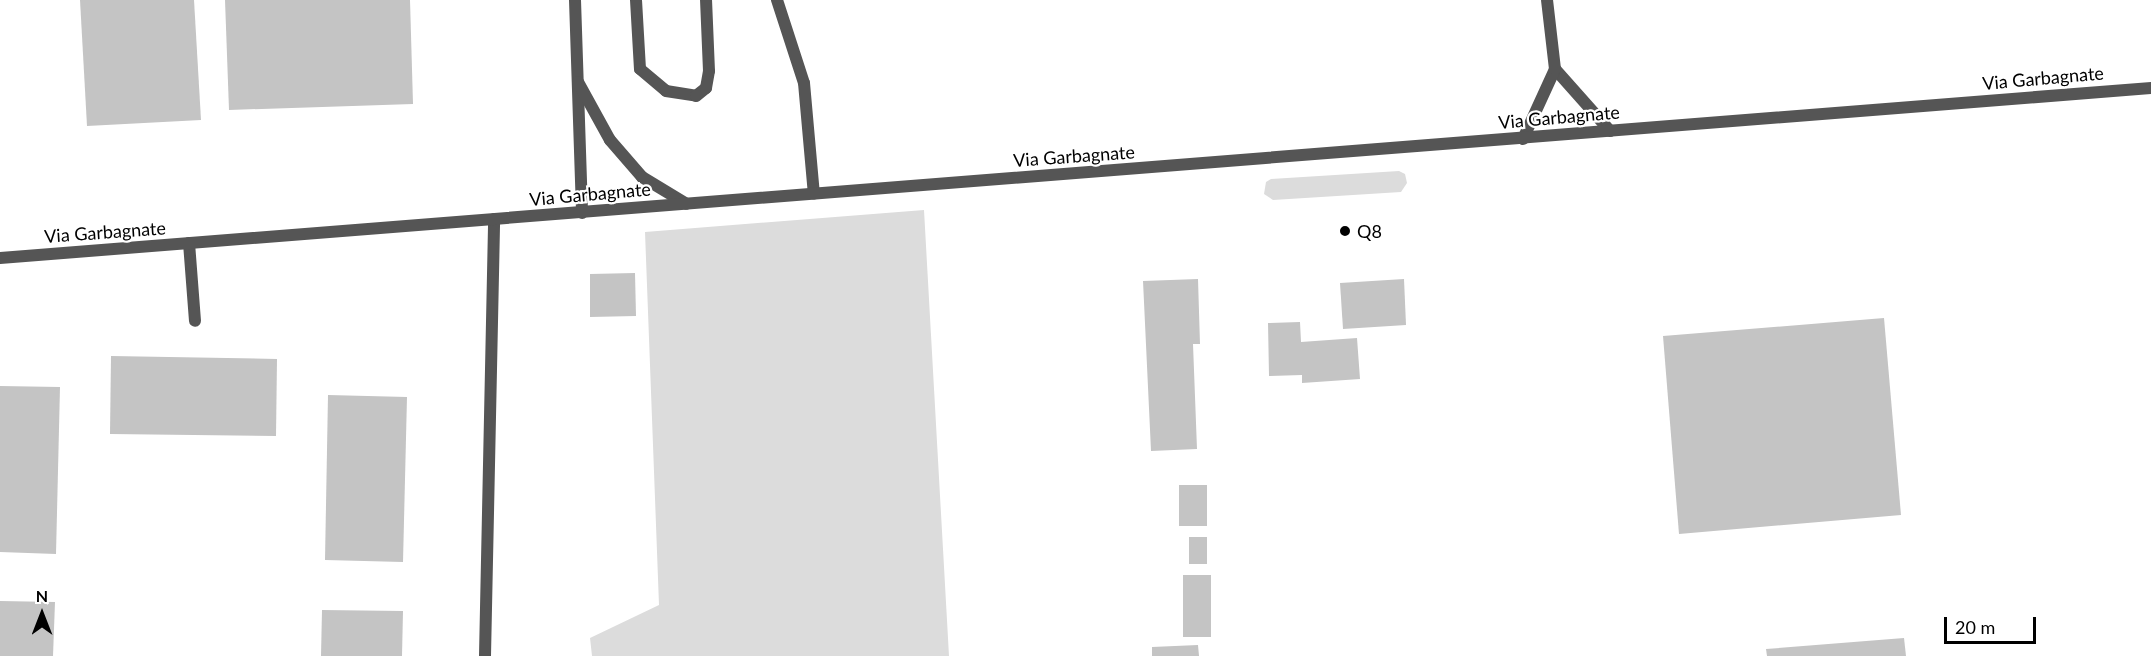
<!DOCTYPE html>
<html>
<head>
<meta charset="utf-8">
<style>
	body { margin:0 }
	#map { position:relative; width:2151px; height:656px; overflow:hidden; background:#fff; font-family:Lato,sans-serif }
	div>[style] { position:absolute }
	[style*='--x'] { left:calc(var(--x)*1px); top:calc(var(--y)*1px); width:calc(var(--w)*1px); rotate:calc(var(--a)*1deg) }
	.green>* { inset:0; background:#dcdcdc }
	.building>* { inset:0; background:#c4c4c4 }
	.service>* { height:12px; margin:-6px; padding:0 6px; transform-origin:6px; border-radius:6px; background:#555 }
	.minor>* { height:12px; margin:-6px; padding:0 6px; transform-origin:6px; border-radius:6px; background:#555 }
	.tertiary>* { height:12px; margin:-6px; padding:0 6px; transform-origin:6px; border-radius:6px; background:#555 }
	.dots>* { width:16px; height:16px; translate:-50% -50%; box-sizing:border-box; border:3px solid #fff; border-radius:50% }
	span { translate:-50% -50%; white-space:nowrap; text-align:center; line-height:1.15; -webkit-text-stroke:4.5px #fff; paint-order:stroke }
	.street-label { font-size:18px; color:#000 }
	.poi-label { font-size:18px; color:#000 }
	.left { translate:0 -50%; text-align:left }
	.north { position:absolute; left:12px; top:584px; width:60px; height:60px; -webkit-text-stroke:4px #fff; paint-order:stroke; rotate:0deg; font-size:16px; font-weight:700; line-height:24px; text-align:center; color:#000 }
	.north::after { content:''; display:block; margin:auto; width:21px; height:27px; background:#000; clip-path:polygon(50% 0,100% 100%,50% 72%,0 100%) }
	.scale { position:absolute; left:1944px; top:617px; width:92px; height:27px; box-sizing:border-box; border:3px solid #000; border-top:0; padding-left:8px; font-size:18px; line-height:21px; white-space:nowrap; color:#000; -webkit-text-stroke:4px #fff; paint-order:stroke }
</style>
</head>
<body>
<div id="map">
	<div class="green">
		<i style="clip-path:polygon(1399px 171px,1405px 174px,1407px 183px,1401px 192px,1273px 200px,1264px 194px,1266px 182px,1271px 179px)"></i>
		<i style="clip-path:polygon(924px 210px,949px 656px,592px 656px,590px 638px,659px 605px,645px 232px)"></i>
	</div>
	<div class="building">
		<i style="clip-path:polygon(80px 0,194px 0,201px 120px,87px 126px)"></i>
		<i style="clip-path:polygon(225px 0,410px 0,413px 104px,229px 110px)"></i>
		<i style="clip-path:polygon(635px 273px,636px 316px,590px 317px,590px 274px)"></i>
		<i style="clip-path:polygon(1198px 279px,1200px 344px,1193px 344px,1197px 449px,1151px 451px,1143px 281px)"></i>
		<i style="clip-path:polygon(1404px 279px,1406px 325px,1343px 329px,1340px 283px)"></i>
		<i style="clip-path:polygon(1884px 318px,1901px 515px,1679px 534px,1663px 336px)"></i>
		<i style="clip-path:polygon(1300px 322px,1301px 342px,1357px 338px,1360px 379px,1302px 383px,1302px 375px,1269px 376px,1268px 323px)"></i>
		<i style="clip-path:polygon(111px 356px,277px 359px,276px 436px,110px 434px)"></i>
		<i style="clip-path:polygon(0 386px,60px 387px,56px 554px,0 552px)"></i>
		<i style="clip-path:polygon(328px 395px,407px 397px,403px 562px,325px 560px)"></i>
		<i style="clip-path:polygon(1179px 485px,1207px 485px,1207px 526px,1179px 526px)"></i>
		<i style="clip-path:polygon(1189px 537px,1207px 537px,1207px 564px,1189px 564px)"></i>
		<i style="clip-path:polygon(1183px 575px,1211px 575px,1211px 637px,1183px 637px)"></i>
		<i style="clip-path:polygon(0 601px,55px 602px,53px 656px,0 656px)"></i>
		<i style="clip-path:polygon(322px 610px,403px 611px,402px 656px,321px 656px)"></i>
		<i style="clip-path:polygon(1904px 638px,1906px 656px,1767px 656px,1766px 649px)"></i>
		<i style="clip-path:polygon(1198px 645px,1199px 656px,1152px 656px,1152px 647px)"></i>
	</div>
	<div class="service">
		<i style="--x:636;--y:0;--w:69;--a:86.7"></i>
		<i style="--x:640;--y:69;--w:34;--a:40"></i>
		<i style="--x:666;--y:91;--w:30;--a:9"></i>
		<i style="--x:696;--y:96;--w:13;--a:-39"></i>
		<i style="--x:706;--y:88;--w:17;--a:-80"></i>
		<i style="--x:709;--y:71;--w:71;--a:-92.4"></i>
		<i style="--x:777;--y:0;--w:87;--a:72"></i>
		<i style="--x:804;--y:83;--w:111;--a:84.9"></i>
		<i style="--x:1555;--y:69;--w:83;--a:48.4"></i>
		<i style="--x:1523;--y:139;--w:77;--a:-65.4"></i>
		<i style="--x:1555;--y:69;--w:69;--a:-96.6"></i>
		<i style="--x:189;--y:243;--w:78;--a:85.6"></i>
		<i style="--x:485;--y:656;--w:437;--a:-88.8"></i>
	</div>
	<div class="minor">
		<i style="--x:575;--y:0;--w:213;--a:88.1"></i>
		<i style="--x:578;--y:82;--w:66;--a:61.1"></i>
		<i style="--x:610;--y:140;--w:49;--a:49.1"></i>
		<i style="--x:642;--y:177;--w:52;--a:31"></i>
	</div>
	<div class="tertiary">
		<i style="--x:0;--y:258;--w:2158;--a:-4.52"></i>
	</div>
	<div class="dots">
		<i style="left:1345px;top:231px;background:#000"></i>
	</div>
	<div class="street-label">
		<span style="left:2043px;top:78px;rotate:-5deg">Via Garbagnate</span>
		<span style="left:1559px;top:117px;rotate:-5deg">Via Garbagnate</span>
		<span style="left:1074px;top:156px;rotate:-4deg">Via Garbagnate</span>
		<span style="left:590px;top:194px;rotate:-5deg">Via Garbagnate</span>
		<span style="left:105px;top:232px;rotate:-4deg">Via Garbagnate</span>
	</div>
	<div class="poi-label">
		<span class="left" style="left:1357px;top:231px">Q8</span>
	</div>
	<div class="north">N</div>
	<div class="scale">20 m</div>
</div>
</body>
</html>
